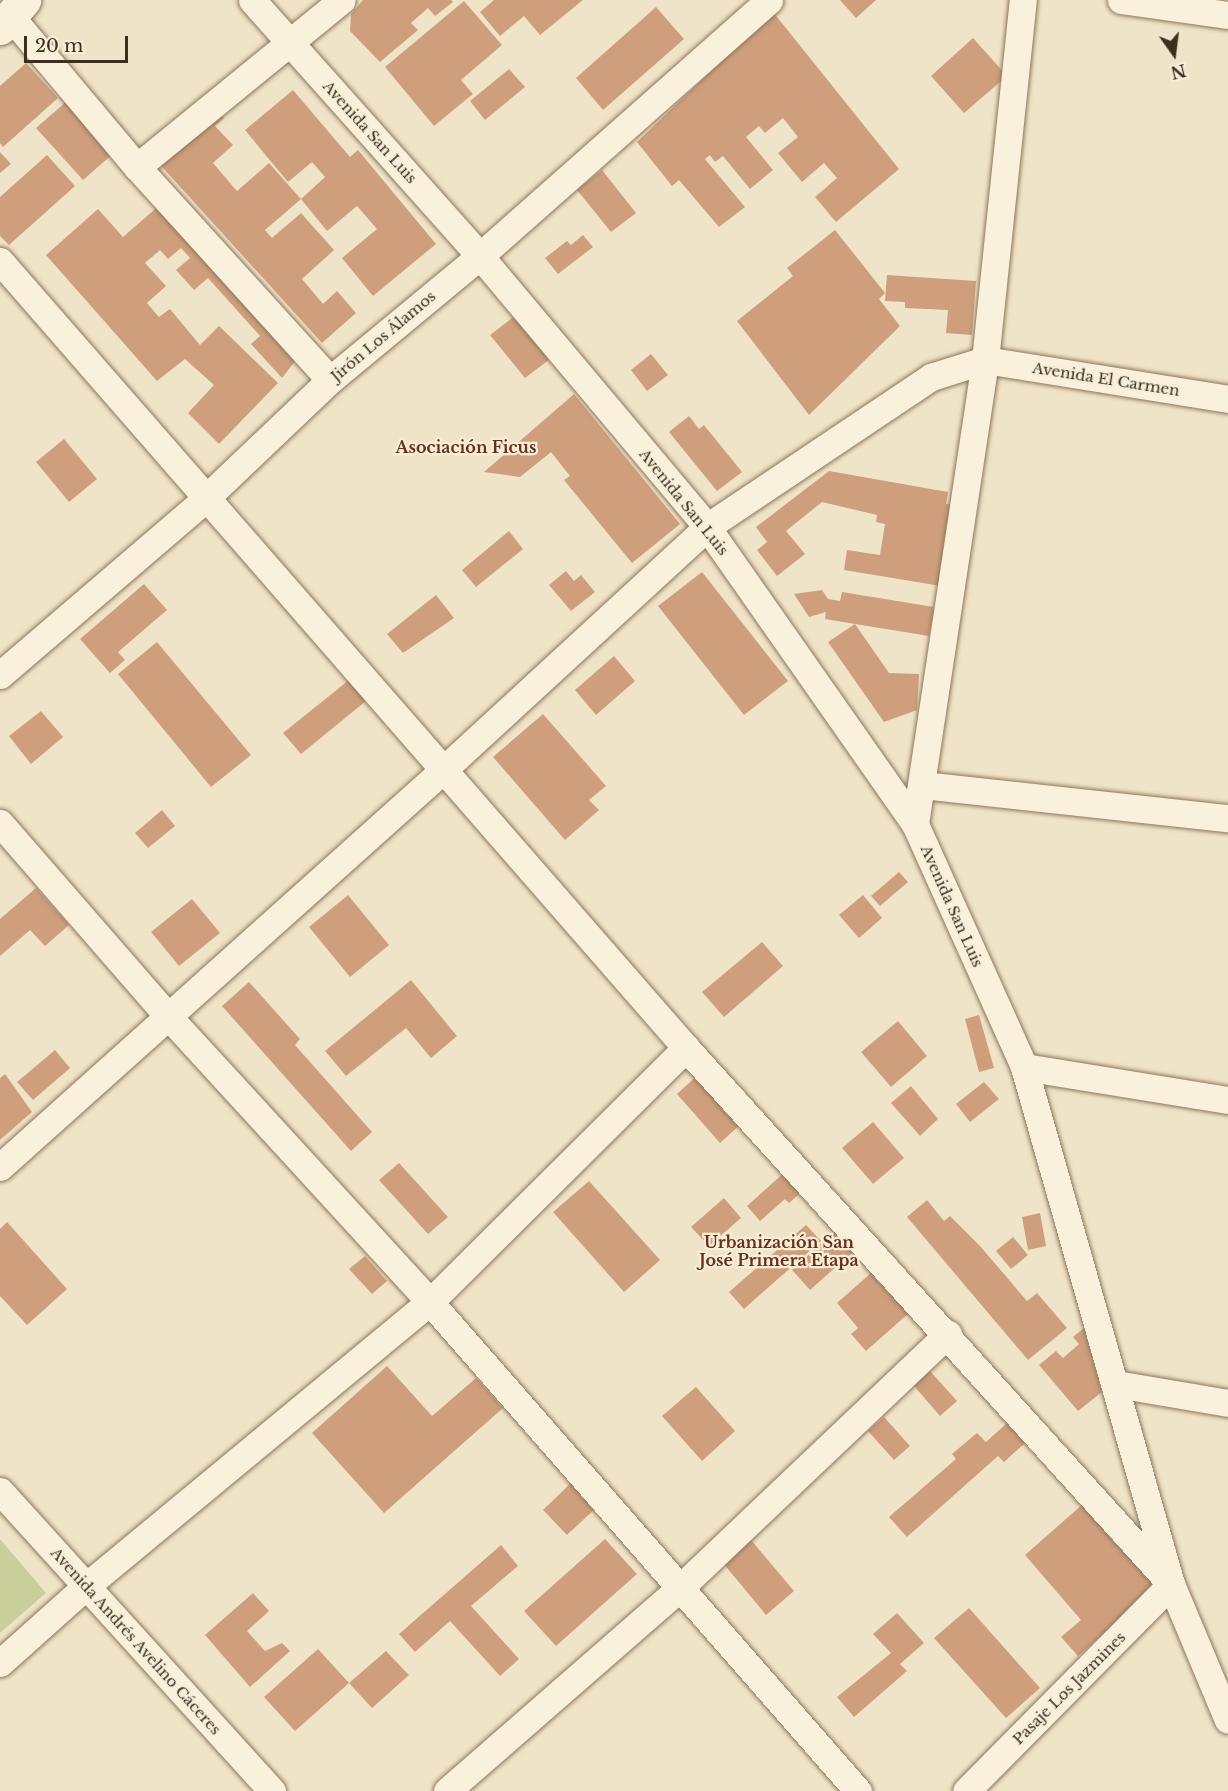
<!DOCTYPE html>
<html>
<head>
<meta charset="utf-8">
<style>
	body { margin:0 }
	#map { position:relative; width:1228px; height:1791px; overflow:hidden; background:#f0e4c8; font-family:"Libre Baskerville",serif }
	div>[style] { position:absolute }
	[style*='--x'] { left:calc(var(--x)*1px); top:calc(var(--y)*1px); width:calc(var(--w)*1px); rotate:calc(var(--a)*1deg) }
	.green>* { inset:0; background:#c9cf9b }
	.building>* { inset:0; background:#cf9f7d }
	.roads { filter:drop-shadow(0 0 2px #8d765c) drop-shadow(0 0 2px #8d765c) }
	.street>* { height:27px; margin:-13.5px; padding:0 13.5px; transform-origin:13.5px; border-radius:13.5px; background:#faf1dc }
	.secondary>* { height:33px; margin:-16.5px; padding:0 16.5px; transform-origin:16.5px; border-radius:16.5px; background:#faf1dc }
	span { translate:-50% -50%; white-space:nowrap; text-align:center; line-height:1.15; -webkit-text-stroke:4.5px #f7eed8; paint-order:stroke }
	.street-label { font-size:15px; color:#3d2e20 }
	.neighbourhood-label { font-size:16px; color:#6b2e1e; font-weight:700 }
	.north { position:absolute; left:1144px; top:24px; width:60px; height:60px; -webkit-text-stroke:4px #f7eed8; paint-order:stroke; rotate:166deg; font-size:16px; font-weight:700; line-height:24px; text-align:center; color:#3d2e20 }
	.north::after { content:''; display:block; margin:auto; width:21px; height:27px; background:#3d2e20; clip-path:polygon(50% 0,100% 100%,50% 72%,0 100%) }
	.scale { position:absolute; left:24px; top:36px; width:104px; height:27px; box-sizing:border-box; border:3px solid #3d2e20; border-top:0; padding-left:8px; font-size:18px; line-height:21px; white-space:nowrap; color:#3d2e20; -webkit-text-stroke:4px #f7eed8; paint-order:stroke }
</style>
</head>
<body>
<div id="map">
	<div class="green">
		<i style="clip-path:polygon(0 1539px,46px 1593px,0 1633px)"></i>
	</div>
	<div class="building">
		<i style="clip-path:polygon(363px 0,451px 0,453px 2px,435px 16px,428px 8px,411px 23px,418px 30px,380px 62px,350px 31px,351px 14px)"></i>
		<i style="clip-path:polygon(494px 0,583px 0,540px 35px,524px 16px,500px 36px,480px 12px)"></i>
		<i style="clip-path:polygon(840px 0,876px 0,856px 18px)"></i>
		<i style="clip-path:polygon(464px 1px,502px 45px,461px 80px,473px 94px,434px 126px,385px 67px)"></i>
		<i style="clip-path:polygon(656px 7px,684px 39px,603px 110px,576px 78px)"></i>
		<i style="clip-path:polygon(773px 12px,899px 169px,836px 222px,815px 197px,837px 178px,824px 163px,802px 182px,778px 153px,798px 137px,783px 118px,765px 133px,759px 126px,746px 137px,773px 170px,750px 189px,723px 156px,715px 162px,710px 155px,705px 159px,745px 207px,719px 227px,679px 180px,672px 186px,637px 142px)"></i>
		<i style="clip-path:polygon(973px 38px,1007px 76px,964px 113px,931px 76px)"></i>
		<i style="clip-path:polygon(26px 63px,58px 98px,3px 147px,0 143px,0 86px)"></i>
		<i style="clip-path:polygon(509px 69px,525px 87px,485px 120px,470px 101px)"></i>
		<i style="clip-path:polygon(293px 90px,350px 157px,358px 150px,436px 244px,373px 296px,342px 258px,377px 229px,357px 206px,327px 231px,301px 199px,265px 230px,272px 238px,301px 213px,334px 250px,302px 279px,323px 304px,337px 291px,356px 313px,322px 343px,154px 158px,214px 108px,224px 118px,215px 126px,233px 145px,213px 163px,237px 191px,269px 163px,301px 199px,325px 177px,312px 162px,288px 182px,245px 130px)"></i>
		<i style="clip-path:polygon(67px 101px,114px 153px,83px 180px,36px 128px)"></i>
		<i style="clip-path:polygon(0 152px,11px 164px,0 173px)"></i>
		<i style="clip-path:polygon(47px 155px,75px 186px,9px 245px,0 236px,0 197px)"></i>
		<i style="clip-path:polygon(602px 170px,636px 213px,611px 232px,577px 190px)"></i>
		<i style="clip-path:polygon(161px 204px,299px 356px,282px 378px,251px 344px,260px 336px,208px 278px,194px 290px,176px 270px,190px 258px,181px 248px,168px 259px,160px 250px,145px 263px,166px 286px,147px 303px,159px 317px,170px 309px,200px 345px,219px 326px,278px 383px,219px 444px,188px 413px,214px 385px,185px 359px,157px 381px,46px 255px,98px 209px,123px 237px)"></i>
		<i style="clip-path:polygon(835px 230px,885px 293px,879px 299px,900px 326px,809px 415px,737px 321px,793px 276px,787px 268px)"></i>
		<i style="clip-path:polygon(583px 235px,593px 247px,558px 274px,545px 258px,567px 241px,571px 245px)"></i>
		<i style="clip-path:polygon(887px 275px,976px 281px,972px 335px,946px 333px,948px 310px,905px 308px,905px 302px,885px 301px)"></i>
		<i style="clip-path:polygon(515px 316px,550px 359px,525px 378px,490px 335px)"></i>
		<i style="clip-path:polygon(651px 354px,668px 375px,647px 391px,631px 370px)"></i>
		<i style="clip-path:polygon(574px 394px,680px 524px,632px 563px,564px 480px,570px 476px,551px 452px,520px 477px,484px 472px)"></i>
		<i style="clip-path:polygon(689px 416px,699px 429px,704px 425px,742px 472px,717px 491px,669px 432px)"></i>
		<i style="clip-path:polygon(64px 439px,97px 479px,69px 502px,36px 462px)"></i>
		<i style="clip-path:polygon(829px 471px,948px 492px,946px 504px,954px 505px,941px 586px,844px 570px,847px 550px,880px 555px,885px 524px,876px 522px,877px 515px,822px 502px,786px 531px,805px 554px,777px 576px,757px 550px,767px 542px,756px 527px)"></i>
		<i style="clip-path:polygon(509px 531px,523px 549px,476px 587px,462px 570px)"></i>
		<i style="clip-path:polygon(566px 571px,574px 581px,581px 575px,595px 592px,571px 611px,549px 585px)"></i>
		<i style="clip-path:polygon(702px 572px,788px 681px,744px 715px,658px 606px)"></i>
		<i style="clip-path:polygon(144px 584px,167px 610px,118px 652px,125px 660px,110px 673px,80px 639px)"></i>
		<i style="clip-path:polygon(822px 590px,828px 599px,840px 601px,842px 592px,934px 607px,929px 636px,855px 624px,889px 673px,919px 674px,917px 710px,884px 722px,828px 642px,855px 624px,825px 619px,826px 612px,809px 617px,794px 594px)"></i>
		<i style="clip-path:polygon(436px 595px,454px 618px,403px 653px,387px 634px)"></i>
		<i style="clip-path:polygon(157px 642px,251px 755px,211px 787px,118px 674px)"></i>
		<i style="clip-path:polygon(614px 656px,635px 681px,596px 715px,575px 690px)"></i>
		<i style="clip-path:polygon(349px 680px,366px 701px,301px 754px,283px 733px)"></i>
		<i style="clip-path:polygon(41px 711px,63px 737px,31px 764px,9px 736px)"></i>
		<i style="clip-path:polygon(543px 714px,606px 786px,589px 800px,599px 810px,565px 840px,493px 757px)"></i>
		<i style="clip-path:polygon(162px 810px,175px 826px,148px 848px,135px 833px)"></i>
		<i style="clip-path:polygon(899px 872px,908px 882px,880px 906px,871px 896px)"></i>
		<i style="clip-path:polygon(36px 888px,69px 925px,45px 946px,30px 930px,0 956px,0 919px)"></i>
		<i style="clip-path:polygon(348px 895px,389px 945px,350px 977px,309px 927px)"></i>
		<i style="clip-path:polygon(863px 895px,882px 918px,859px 938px,839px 915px)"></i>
		<i style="clip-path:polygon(192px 899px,220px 933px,179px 966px,151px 932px)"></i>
		<i style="clip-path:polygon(762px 942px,783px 966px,724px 1017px,702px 992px)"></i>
		<i style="clip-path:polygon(411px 980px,457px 1036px,431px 1058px,406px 1028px,346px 1076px,325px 1051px)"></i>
		<i style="clip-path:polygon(249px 982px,300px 1039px,295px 1045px,372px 1132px,351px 1151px,222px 1006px)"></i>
		<i style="clip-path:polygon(979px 1015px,994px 1068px,979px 1072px,965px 1019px)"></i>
		<i style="clip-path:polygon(898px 1021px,927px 1056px,891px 1087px,861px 1052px)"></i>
		<i style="clip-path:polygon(55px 1050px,70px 1068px,33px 1100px,17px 1082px)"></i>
		<i style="clip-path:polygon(5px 1074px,32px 1112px,0 1140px,0 1078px)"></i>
		<i style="clip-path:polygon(699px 1074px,742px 1123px,720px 1143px,677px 1094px)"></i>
		<i style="clip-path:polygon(984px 1082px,999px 1099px,970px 1122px,956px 1104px)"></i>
		<i style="clip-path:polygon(911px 1086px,938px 1119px,920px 1136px,891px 1103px)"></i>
		<i style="clip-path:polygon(873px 1122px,904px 1158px,873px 1184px,842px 1148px)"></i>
		<i style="clip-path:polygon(399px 1163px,448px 1217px,428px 1234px,379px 1180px)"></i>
		<i style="clip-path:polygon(786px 1171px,804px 1190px,789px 1203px,785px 1199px,760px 1221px,747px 1206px)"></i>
		<i style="clip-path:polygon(589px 1181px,660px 1260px,624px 1292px,553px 1212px)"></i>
		<i style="clip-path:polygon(724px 1198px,741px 1218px,709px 1246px,691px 1227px)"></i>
		<i style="clip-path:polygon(927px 1200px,944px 1221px,950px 1216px,980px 1246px,1027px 1301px,1037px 1293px,1067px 1328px,1028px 1360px,907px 1217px)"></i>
		<i style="clip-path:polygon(1040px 1213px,1046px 1246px,1028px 1250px,1022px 1217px)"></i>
		<i style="clip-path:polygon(7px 1222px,67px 1289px,27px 1325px,0 1296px,0 1229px)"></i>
		<i style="clip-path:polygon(806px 1225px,821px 1241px,744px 1309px,729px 1292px)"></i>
		<i style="clip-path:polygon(836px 1230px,855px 1250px,810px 1290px,792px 1270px)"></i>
		<i style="clip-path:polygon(1013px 1237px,1028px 1255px,1011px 1269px,996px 1251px)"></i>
		<i style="clip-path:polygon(365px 1256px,387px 1281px,372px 1294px,349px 1269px)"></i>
		<i style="clip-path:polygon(872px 1272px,909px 1313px,866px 1351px,851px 1334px,858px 1328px,837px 1303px)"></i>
		<i style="clip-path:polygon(1084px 1328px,1102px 1392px,1078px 1411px,1039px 1365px,1056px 1351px,1063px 1358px,1079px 1344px,1073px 1337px)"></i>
		<i style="clip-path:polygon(387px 1366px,432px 1416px,476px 1378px,503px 1408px,384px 1513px,312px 1433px)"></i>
		<i style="clip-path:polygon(930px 1371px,957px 1401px,940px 1416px,914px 1386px)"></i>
		<i style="clip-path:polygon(696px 1387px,735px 1431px,702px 1461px,662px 1416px)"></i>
		<i style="clip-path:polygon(884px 1417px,910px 1446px,894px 1460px,868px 1431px)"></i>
		<i style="clip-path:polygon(1007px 1423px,1025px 1443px,1004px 1462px,998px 1456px,907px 1537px,889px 1517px,956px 1459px,952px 1454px,977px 1433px,986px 1442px)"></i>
		<i style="clip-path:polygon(573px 1481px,597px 1507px,567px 1535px,543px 1510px)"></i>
		<i style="clip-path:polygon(1083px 1504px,1156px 1588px,1078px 1656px,1061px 1637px,1081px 1620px,1025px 1555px)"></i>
		<i style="clip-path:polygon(605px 1539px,637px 1574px,556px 1646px,524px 1611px)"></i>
		<i style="clip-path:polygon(751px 1540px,794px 1591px,766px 1615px,723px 1563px)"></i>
		<i style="clip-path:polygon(501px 1545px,518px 1566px,471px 1606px,519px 1659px,500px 1676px,450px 1621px,415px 1652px,399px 1634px)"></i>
		<i style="clip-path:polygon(253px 1593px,269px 1611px,247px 1631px,265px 1651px,282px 1643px,290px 1651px,250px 1687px,205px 1635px)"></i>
		<i style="clip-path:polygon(969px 1608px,1040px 1688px,1006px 1718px,934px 1638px)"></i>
		<i style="clip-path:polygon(897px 1613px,924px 1643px,900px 1664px,907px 1671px,854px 1717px,837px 1697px,891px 1653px,873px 1634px)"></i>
		<i style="clip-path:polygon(318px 1649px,349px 1683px,295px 1731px,264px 1697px)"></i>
		<i style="clip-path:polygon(386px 1651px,409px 1675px,372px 1708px,349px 1683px)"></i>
	</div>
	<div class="roads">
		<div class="street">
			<i style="--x:252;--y:0;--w:343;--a:48.3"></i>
			<i style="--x:480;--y:256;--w:354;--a:50"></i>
			<i style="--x:707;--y:527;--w:363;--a:55"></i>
			<i style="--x:915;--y:824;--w:266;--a:65.8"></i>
			<i style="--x:1024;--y:1067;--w:537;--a:74.13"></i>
			<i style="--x:1171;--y:1584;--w:147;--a:67.3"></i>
			<i style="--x:1121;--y:0;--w:108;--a:8"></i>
			<i style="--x:11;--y:17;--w:196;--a:50"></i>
			<i style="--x:137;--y:167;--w:287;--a:47.8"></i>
			<i style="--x:137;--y:167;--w:264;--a:-39.2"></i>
			<i style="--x:0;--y:261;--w:1044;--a:48.92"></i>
			<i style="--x:686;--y:1048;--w:723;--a:47.86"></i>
			<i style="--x:1171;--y:1584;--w:291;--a:134.7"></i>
			<i style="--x:0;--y:675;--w:270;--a:-40.6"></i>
			<i style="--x:205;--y:499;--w:173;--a:-43.6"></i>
			<i style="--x:330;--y:380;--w:195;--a:-39.6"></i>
			<i style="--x:480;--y:256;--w:386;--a:-41.5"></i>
			<i style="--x:922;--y:785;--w:308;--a:6.2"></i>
			<i style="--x:0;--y:823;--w:256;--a:49"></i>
			<i style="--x:168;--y:1016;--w:388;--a:47.5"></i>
			<i style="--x:430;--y:1302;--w:650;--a:48.81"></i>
			<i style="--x:915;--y:824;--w:469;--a:-81.4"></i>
			<i style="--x:985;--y:360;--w:362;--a:-84"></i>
			<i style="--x:1024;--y:1067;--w:207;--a:9.2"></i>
			<i style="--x:0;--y:1167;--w:593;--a:-41.86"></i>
			<i style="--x:442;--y:771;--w:360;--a:-42.6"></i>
			<i style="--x:707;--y:527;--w:270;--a:-33.8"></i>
			<i style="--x:931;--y:377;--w:57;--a:-17.5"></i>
			<i style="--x:985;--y:360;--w:246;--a:9.1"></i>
			<i style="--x:1116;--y:1384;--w:114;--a:9.6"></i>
			<i style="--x:0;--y:1491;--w:405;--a:47.8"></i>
			<i style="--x:0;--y:1663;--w:114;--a:-41.8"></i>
			<i style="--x:85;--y:1587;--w:447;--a:-39.6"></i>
			<i style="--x:430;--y:1302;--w:361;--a:-44.8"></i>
			<i style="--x:447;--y:1791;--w:310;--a:-41.1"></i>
			<i style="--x:681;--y:1587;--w:368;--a:-43.5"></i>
		</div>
		<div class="secondary">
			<i style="--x:0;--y:28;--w:37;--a:-49"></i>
		</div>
	</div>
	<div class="street-label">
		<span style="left:370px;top:132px;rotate:48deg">Avenida San Luis</span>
		<span style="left:383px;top:336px;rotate:-40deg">Jirón Los Álamos</span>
		<span style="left:1106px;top:379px;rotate:9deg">Avenida El Carmen</span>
		<span style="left:684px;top:502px;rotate:51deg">Avenida San Luis</span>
		<span style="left:952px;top:906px;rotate:66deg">Avenida San Luis</span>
		<span style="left:136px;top:1641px;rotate:48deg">Avenida Andrés Avelino Cáceres</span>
		<span style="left:1069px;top:1688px;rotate:-45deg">Pasaje Los Jazmines</span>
	</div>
	<div class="neighbourhood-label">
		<span style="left:466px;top:447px">Asociación Ficus</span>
		<span style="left:779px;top:1251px">Urbanización San<br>José Primera Etapa</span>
	</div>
	<div class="north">N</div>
	<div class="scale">20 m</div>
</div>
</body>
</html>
